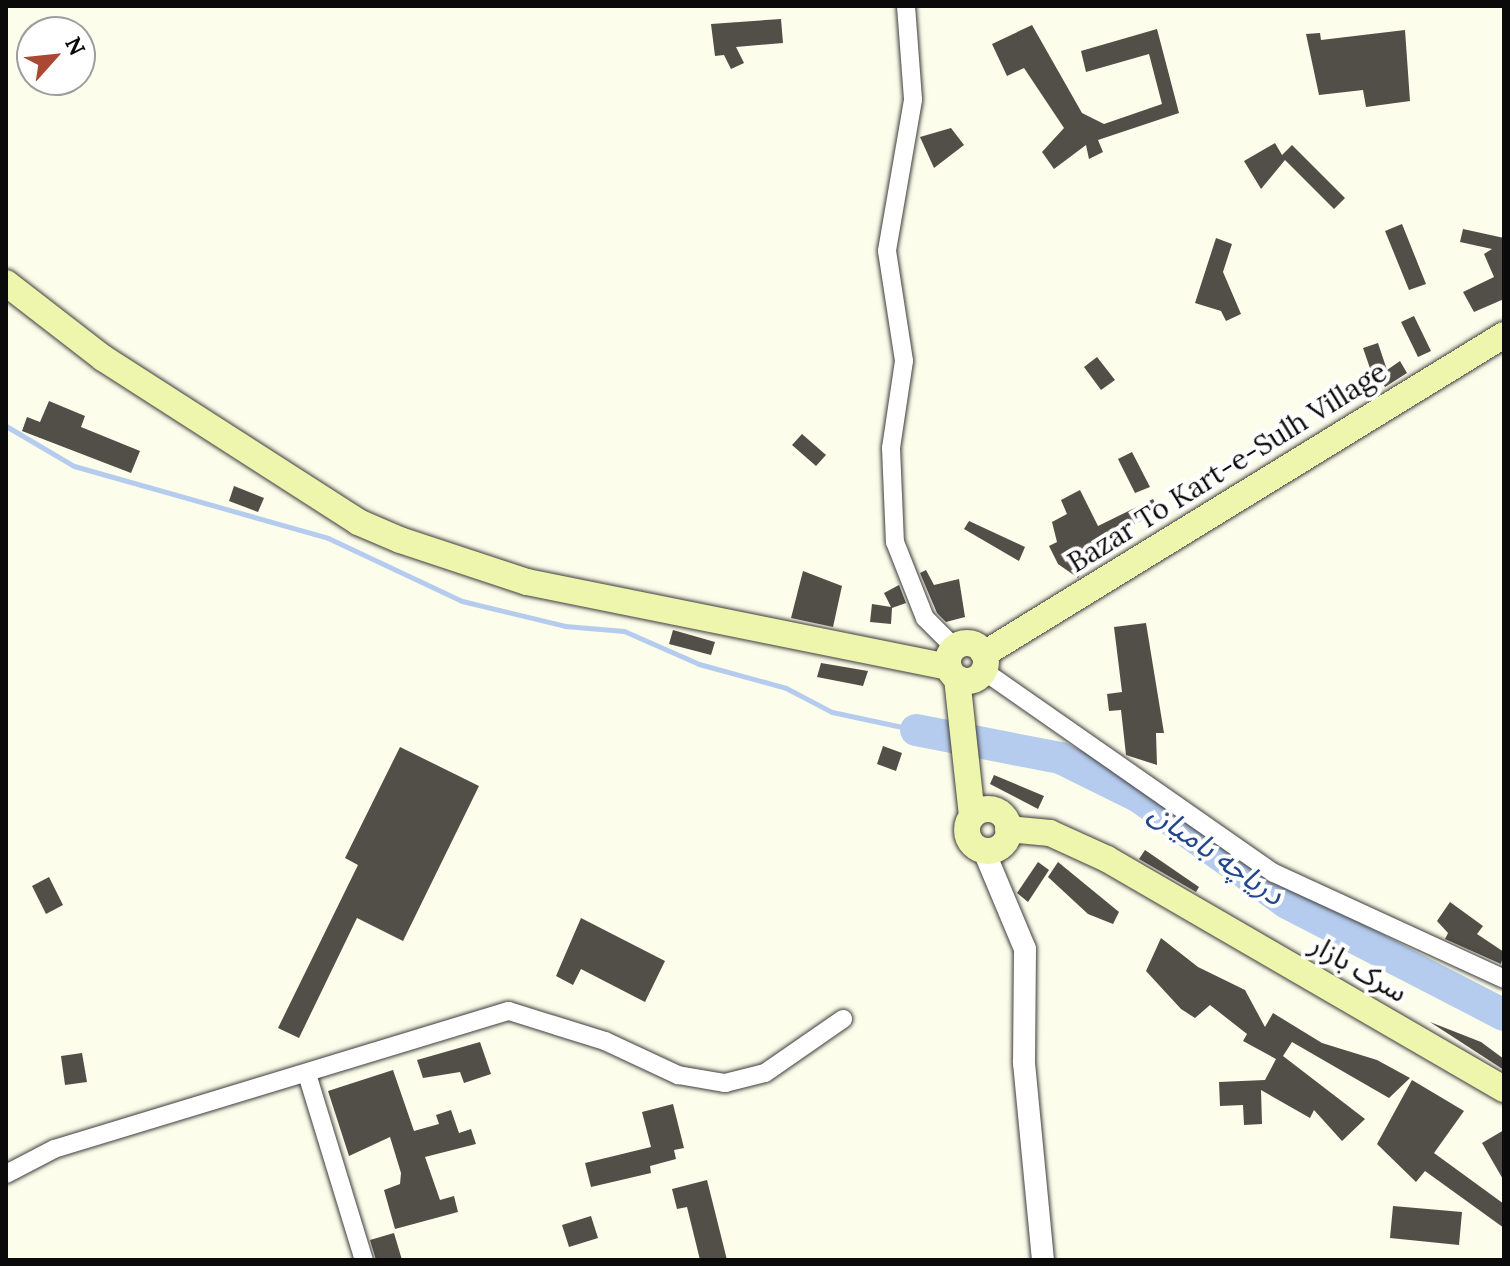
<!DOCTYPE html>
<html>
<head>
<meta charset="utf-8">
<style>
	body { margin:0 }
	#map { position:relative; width:1510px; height:1266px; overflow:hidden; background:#fcfdea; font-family:Lora,"Noto Sans Arabic",serif }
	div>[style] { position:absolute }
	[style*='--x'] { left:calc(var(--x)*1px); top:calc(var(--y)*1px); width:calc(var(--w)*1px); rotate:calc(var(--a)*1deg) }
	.stream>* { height:5px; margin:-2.5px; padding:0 2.5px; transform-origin:2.5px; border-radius:2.5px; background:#b5ccee }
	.river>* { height:32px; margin:-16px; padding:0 16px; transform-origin:16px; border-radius:16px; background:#b5ccee }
	.building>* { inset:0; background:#524e48 }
	.roads { filter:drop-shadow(0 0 2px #3d3d3d) drop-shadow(0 0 2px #3d3d3d) }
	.minor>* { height:18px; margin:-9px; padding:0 9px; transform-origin:9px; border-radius:9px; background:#fff }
	.tertiary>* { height:22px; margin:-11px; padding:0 11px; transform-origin:11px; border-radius:11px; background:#fff }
	.secondary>* { height:26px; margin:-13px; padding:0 13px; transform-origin:13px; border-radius:13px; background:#edf6ac }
	.secondary>.ring { margin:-13px; padding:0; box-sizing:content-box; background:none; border:26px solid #edf6ac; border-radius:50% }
	span { translate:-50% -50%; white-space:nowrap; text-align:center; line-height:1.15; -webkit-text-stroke:8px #fff; paint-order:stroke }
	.street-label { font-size:28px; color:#0a0a0a }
	.water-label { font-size:30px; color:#23478d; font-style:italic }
	.frame { position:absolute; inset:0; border:8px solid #0a0a0a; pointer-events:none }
	.north { position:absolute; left:16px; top:16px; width:80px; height:80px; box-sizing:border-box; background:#fff; border:2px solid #9d9d9d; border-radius:50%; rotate:63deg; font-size:22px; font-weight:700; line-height:32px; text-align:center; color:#0a0a0a }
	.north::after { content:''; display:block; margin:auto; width:28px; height:36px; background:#aa4833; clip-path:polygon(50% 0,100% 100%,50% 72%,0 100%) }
</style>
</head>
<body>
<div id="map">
	<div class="stream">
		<i style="--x:6;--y:426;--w:79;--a:30.5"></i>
		<i style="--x:74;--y:466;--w:264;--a:15.8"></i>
		<i style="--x:328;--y:538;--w:148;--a:25.2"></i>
		<i style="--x:462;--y:601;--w:106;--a:13.6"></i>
		<i style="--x:565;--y:626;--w:59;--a:4.8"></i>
		<i style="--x:624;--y:631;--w:82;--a:23.7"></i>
		<i style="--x:699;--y:664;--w:90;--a:15.4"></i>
		<i style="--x:786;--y:688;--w:52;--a:27.6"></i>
		<i style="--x:832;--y:712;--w:86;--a:12.1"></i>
	</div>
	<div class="river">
		<i style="--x:916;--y:730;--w:147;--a:11"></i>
		<i style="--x:1060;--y:758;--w:88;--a:26.3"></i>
		<i style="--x:1139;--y:797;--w:182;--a:35.6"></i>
		<i style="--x:1287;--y:903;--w:244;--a:27.3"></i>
	</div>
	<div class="building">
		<i style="clip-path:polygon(781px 19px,783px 43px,736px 47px,744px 63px,731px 69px,724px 55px,715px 56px,711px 24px)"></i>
		<i style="clip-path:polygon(1032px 25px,1082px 113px,1104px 124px,1162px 104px,1149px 54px,1086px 72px,1081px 51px,1157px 29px,1179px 113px,1098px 140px,1103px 152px,1089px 159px,1086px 145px,1054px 169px,1042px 152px,1064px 128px,1024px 68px,1007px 76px,992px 44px)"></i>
		<i style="clip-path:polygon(1405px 30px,1410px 101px,1366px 107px,1363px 90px,1319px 95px,1306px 34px,1320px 33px,1321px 40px)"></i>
		<i style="clip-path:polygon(951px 128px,964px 145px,934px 168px,920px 137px)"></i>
		<i style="clip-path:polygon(1275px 143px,1282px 155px,1292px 145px,1345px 198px,1334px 209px,1285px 160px,1261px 189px,1244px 161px)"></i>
		<i style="clip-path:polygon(1402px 224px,1426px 284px,1409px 290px,1385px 231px)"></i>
		<i style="clip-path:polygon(1463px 229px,1504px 238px,1504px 299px,1474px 312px,1463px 292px,1494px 277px,1484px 254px,1492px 249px,1460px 242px)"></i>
		<i style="clip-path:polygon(1216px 238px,1232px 244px,1223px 272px,1241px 314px,1226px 321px,1221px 311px,1195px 303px)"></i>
		<i style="clip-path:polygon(1414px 316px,1431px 351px,1418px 357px,1401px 322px)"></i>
		<i style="clip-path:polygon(1378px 343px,1387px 370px,1400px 361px,1407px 373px,1385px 387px,1378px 375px,1373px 377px,1363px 348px)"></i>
		<i style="clip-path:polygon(1097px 357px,1115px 380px,1101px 390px,1084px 367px)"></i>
		<i style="clip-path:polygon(49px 401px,85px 416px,81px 427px,140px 451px,131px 473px,22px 431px,27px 417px,40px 422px)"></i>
		<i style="clip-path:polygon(802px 434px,826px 455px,816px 466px,792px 445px)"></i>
		<i style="clip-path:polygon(1132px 452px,1150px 487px,1135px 493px,1118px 459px)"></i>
		<i style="clip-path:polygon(234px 486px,264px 498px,258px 512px,229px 501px)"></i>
		<i style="clip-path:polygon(1080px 490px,1098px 526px,1153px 499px,1159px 512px,1100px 541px,1078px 578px,1058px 564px,1049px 546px,1057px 542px,1052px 522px,1067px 514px,1061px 500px)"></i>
		<i style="clip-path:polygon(969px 521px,1025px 547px,1019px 561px,964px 529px)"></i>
		<i style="clip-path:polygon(926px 570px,934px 585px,959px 579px,965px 617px,946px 622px,937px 613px,920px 573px)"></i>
		<i style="clip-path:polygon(803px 571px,842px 586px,833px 627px,791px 618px)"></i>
		<i style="clip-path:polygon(899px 585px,906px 603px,892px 608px,891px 624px,870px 622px,872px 604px,891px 607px,884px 593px)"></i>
		<i style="clip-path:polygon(1146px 623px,1164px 733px,1156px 733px,1157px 765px,1126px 755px,1121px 710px,1109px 711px,1107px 694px,1122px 692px,1114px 627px)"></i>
		<i style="clip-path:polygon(673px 630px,715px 642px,711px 655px,669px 644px)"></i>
		<i style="clip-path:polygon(821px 663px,868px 671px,863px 686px,817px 677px)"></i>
		<i style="clip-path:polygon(883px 746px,902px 753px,896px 771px,877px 764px)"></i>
		<i style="clip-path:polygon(400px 747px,479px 786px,403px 941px,357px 918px,299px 1038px,278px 1028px,358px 865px,345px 858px)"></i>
		<i style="clip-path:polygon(994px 775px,1044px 796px,1038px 809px,990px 784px)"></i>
		<i style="clip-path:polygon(1145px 850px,1199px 887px,1196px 892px,1139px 859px)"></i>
		<i style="clip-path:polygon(1038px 862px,1049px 870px,1028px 902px,1017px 893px)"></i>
		<i style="clip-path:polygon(1058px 862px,1119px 912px,1113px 924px,1088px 914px,1048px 877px)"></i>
		<i style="clip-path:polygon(49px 877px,63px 905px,46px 914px,32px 886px)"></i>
		<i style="clip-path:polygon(1450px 902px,1483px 926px,1477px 934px,1504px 952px,1501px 964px,1445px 939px,1448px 933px,1437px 921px)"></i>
		<i style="clip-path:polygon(581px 918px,665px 961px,645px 1002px,581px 969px,573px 985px,556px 976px)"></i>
		<i style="clip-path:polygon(1161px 938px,1198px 967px,1245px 990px,1265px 1027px,1273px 1013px,1322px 1043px,1377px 1060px,1410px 1078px,1389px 1098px,1292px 1042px,1283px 1056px,1365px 1119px,1342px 1141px,1314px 1110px,1310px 1118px,1261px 1090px,1262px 1124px,1244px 1125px,1243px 1105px,1220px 1106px,1219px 1082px,1265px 1080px,1276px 1059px,1243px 1041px,1247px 1034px,1210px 1005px,1195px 1018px,1181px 1009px,1146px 971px)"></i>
		<i style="clip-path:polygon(1430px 1022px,1481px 1042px,1504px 1059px,1504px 1070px)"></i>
		<i style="clip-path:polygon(480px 1042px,491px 1074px,464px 1083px,460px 1072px,423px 1078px,417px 1060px)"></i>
		<i style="clip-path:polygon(82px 1053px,87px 1082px,65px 1085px,61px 1056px)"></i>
		<i style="clip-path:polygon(393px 1070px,414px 1131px,439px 1124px,436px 1115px,451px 1110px,459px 1133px,471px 1129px,476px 1144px,425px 1157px,440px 1200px,454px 1196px,458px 1212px,395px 1229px,384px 1190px,400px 1184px,401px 1173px,390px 1137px,349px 1156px,328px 1091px)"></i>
		<i style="clip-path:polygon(1412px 1080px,1464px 1111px,1434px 1153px,1504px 1204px,1504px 1228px,1425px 1171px,1416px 1182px,1377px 1144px)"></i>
		<i style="clip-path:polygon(673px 1104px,684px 1148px,674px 1150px,676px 1159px,650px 1166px,651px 1173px,591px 1187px,585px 1163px,651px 1147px,642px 1112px)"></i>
		<i style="clip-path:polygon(1504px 1130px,1504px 1181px,1482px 1143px)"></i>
		<i style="clip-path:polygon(707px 1180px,727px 1260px,700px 1260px,687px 1207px,677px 1209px,672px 1189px)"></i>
		<i style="clip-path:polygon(1393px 1206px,1462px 1212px,1459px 1245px,1390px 1238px)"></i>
		<i style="clip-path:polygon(591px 1216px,598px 1238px,569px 1247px,562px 1225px)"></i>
		<i style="clip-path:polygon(394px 1233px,402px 1260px,376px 1260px,370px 1240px)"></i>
	</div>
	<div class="roads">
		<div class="minor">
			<i style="--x:906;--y:6;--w:94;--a:85.7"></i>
			<i style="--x:913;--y:100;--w:153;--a:99.8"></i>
			<i style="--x:887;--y:251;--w:111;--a:81.2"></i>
			<i style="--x:904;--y:361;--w:88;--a:98.5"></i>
			<i style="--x:891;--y:448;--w:94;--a:87.6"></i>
			<i style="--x:895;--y:542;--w:82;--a:68.5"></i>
			<i style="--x:925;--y:618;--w:42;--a:45"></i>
			<i style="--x:984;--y:671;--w:353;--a:34.9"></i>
			<i style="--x:1274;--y:873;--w:253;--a:24.7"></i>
			<i style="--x:307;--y:1074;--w:195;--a:73"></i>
			<i style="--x:6;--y:1174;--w:54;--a:-27.5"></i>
			<i style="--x:54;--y:1149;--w:475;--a:-16.9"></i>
			<i style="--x:509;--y:1011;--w:101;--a:17.4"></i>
			<i style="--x:605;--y:1041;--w:81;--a:25"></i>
			<i style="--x:678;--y:1075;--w:48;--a:9.7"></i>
			<i style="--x:725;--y:1083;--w:41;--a:-14"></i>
			<i style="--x:765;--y:1073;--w:95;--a:-34.7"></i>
		</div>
		<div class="tertiary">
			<i style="--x:984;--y:851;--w:106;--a:67.3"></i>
			<i style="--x:1025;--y:949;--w:114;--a:90.5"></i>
			<i style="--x:1024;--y:1063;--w:198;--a:84.5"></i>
		</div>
		<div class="secondary">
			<i style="--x:6;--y:283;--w:123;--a:37.7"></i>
			<i style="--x:103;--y:358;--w:303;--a:32.7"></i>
			<i style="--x:358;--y:522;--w:46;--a:23.2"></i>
			<i style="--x:400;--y:540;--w:134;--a:18.3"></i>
			<i style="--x:527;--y:582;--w:430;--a:11.4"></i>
			<i class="ring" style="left:948px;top:643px;width:12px;height:12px"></i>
			<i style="--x:984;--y:654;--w:610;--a:-31.53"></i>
			<i style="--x:957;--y:678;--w:139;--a:83.8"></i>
			<i class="ring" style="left:967px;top:809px;width:16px;height:16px"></i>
			<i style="--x:1008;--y:829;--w:42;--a:5.4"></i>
			<i style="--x:1050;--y:833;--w:63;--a:24.5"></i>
			<i style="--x:1107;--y:859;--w:459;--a:30.1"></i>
		</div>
	</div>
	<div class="street-label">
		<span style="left:1227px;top:467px;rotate:-32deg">Bazar To Kart-e-Sulh Village</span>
		<span style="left:1359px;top:968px;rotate:30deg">سرک بازار</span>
	</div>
	<div class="water-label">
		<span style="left:1217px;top:853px;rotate:35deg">دریاچه بامیان</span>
	</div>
	<div class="frame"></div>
	<div class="north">N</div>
</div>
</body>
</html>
